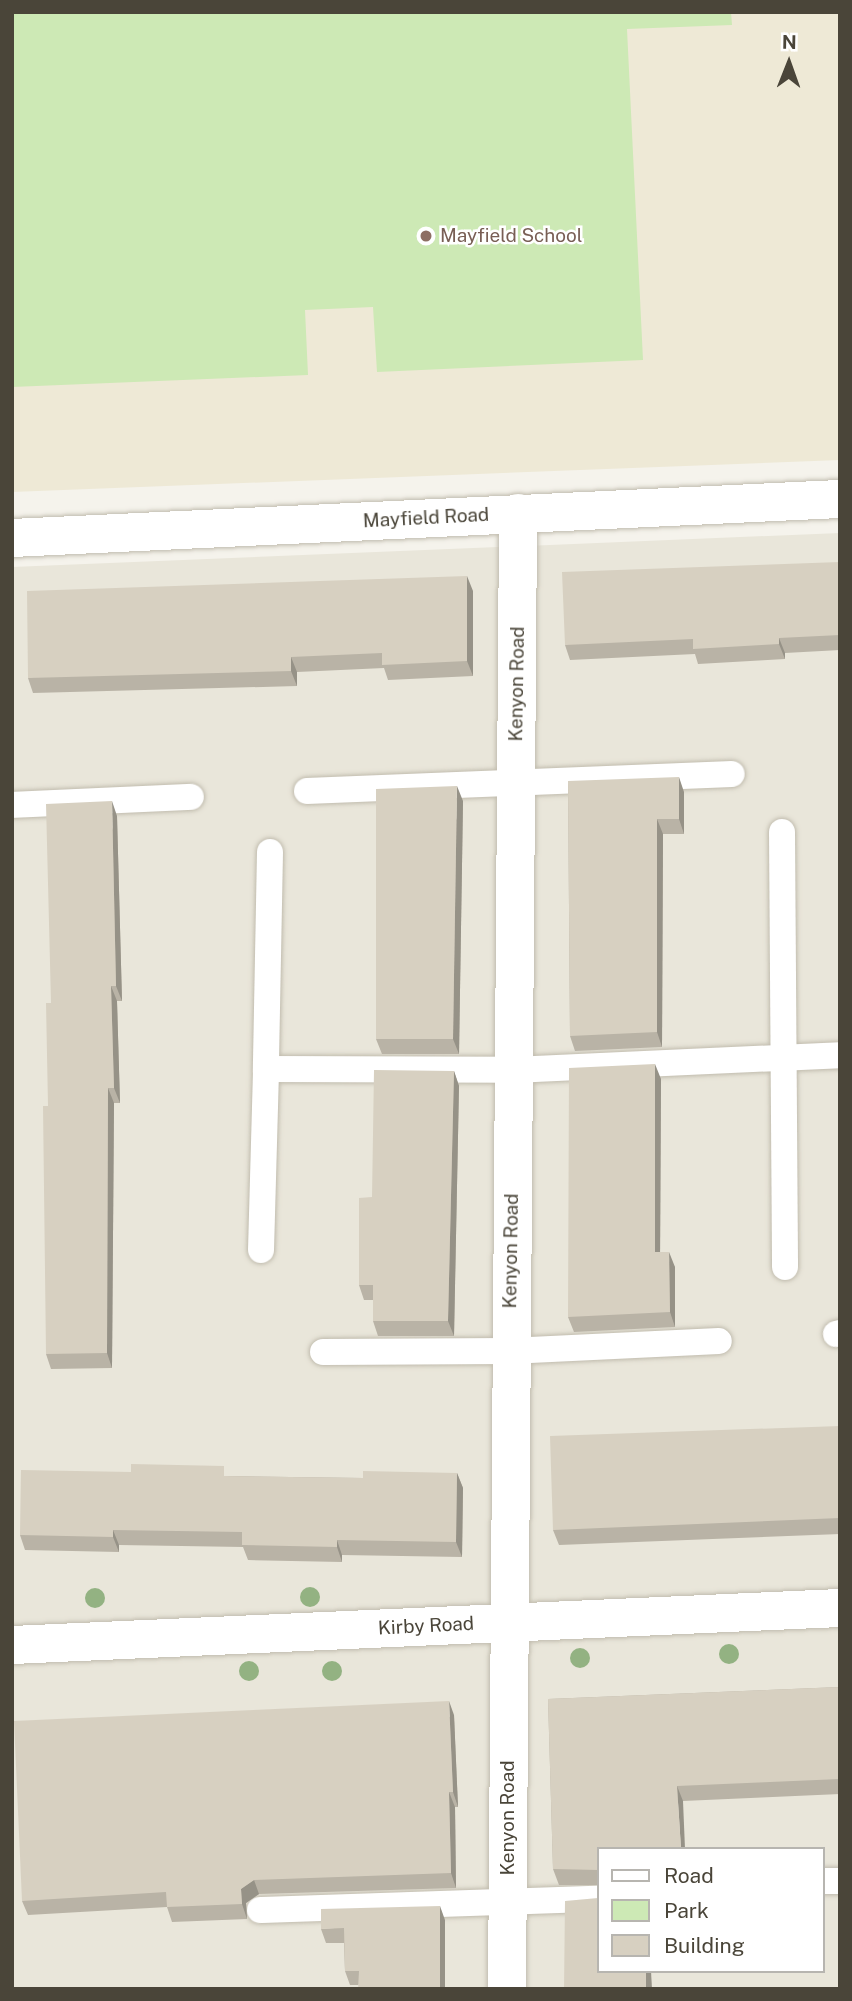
<!DOCTYPE html>
<html>
<head>
<meta charset="utf-8">
<style>
	body { margin:0 }
	#map { position:relative; width:852px; height:2001px; overflow:hidden; background:#f5f3ec; font-family:"Public Sans",sans-serif }
	div>[style] { position:absolute }
	[style*='--x'] { left:calc(var(--x)*1px); top:calc(var(--y)*1px); width:calc(var(--w)*1px); rotate:calc(var(--a)*1deg) }
	.residential>* { inset:0; background:#e9e6da }
	.education>* { inset:0; background:#eee9d6 }
	.green>* { inset:0; background:#cde9b5 }
	.roads { filter:drop-shadow(0 0 2px #c1bcae) drop-shadow(0 0 2px #c1bcae) }
	.lane>* { height:26px; margin:-13px; padding:0 13px; transform-origin:13px; border-radius:13px; background:#fff }
	.street>* { height:38px; margin:-19px; padding:0 19px; transform-origin:19px; border-radius:19px; background:#fff }
	.trees>* { width:20px; height:20px; margin:-10px; border-radius:50%; background:#93b282 }
	.wall>* { inset:0; background:#b9b3a6 }
	.shaded-wall>* { inset:0; background:#969287 }
	.building>* { inset:0; background:#d7d0c1 }
	.dots>* { width:19px; height:19px; translate:-50% -50%; box-sizing:border-box; border:4px solid #fff; border-radius:50% }
	span { translate:-50% -50%; white-space:nowrap; text-align:center; line-height:1.15; -webkit-text-stroke:5px #fff; paint-order:stroke }
	.education-label { font-size:19px; color:#785e54 }
	.left { translate:0 -50%; text-align:left }
	.street-label { font-size:19px; color:#4a4539 }
	.frame { position:absolute; inset:0; border:14px solid #4a4539; pointer-events:none }
	.legend { position:absolute; left:597px; top:1847px; width:228px; height:126px; box-sizing:border-box; background:#fff; border:2px solid #b7b5b0; margin:0; padding:9px 12px; list-style:none; font-size:21px; color:#4a4539 }
	.legend li { display:flex; align-items:center; gap:14px; height:35px }
	.legend b { width:35px; border:2px solid #b7b5b0 }
	.north { position:absolute; left:754px; top:28px; width:70px; height:70px; -webkit-text-stroke:5px #fff; paint-order:stroke; rotate:1deg; font-size:19px; font-weight:700; line-height:28px; text-align:center; color:#4a4539 }
	.north::after { content:''; display:block; margin:auto; width:24px; height:32px; background:#4a4539; clip-path:polygon(50% 0,100% 100%,50% 72%,0 100%) }
</style>
</head>
<body>
<div id="map">
	<div class="residential">
		<i style="clip-path:polygon(evenodd,840px 533px,840px 1989px,12px 1989px,12px 567px,840px 533px,598px 1849px,822px 1849px,822px 1971px,598px 1971px,598px 1849px)"></i>
	</div>
	<div class="education">
		<i style="clip-path:polygon(12px 12px,840px 12px,840px 460px,12px 492px)"></i>
	</div>
	<div class="green">
		<i style="clip-path:polygon(12px 12px,731px 12px,732px 25px,627px 29px,643px 360px,377px 372px,373px 307px,305px 310px,308px 375px,12px 387px)"></i>
	</div>
	<div class="roads">
		<div class="lane">
			<i style="--x:307;--y:791;--w:425;--a:-2.3"></i>
			<i style="--x:12;--y:805;--w:179;--a:-2.6"></i>
			<i style="--x:782;--y:832;--w:435;--a:89.6"></i>
			<i style="--x:270;--y:852;--w:217;--a:91.1"></i>
			<i style="--x:266;--y:1069;--w:247;--a:0.2"></i>
			<i style="--x:513;--y:1070;--w:327;--a:-2.6"></i>
			<i style="--x:261;--y:1250;--w:181;--a:-88.4"></i>
			<i style="--x:836;--y:1334;--w:4;--a:-14"></i>
			<i style="--x:323;--y:1352;--w:186;--a:-0.3"></i>
			<i style="--x:509;--y:1351;--w:210;--a:-2.7"></i>
			<i style="--x:822;--y:1881;--w:18;--a:0"></i>
			<i style="--x:260;--y:1910;--w:338;--a:-1.9"></i>
		</div>
		<div class="street">
			<i style="--x:12;--y:538;--w:829;--a:-2.7"></i>
			<i style="--x:12;--y:1645;--w:829;--a:-2.56"></i>
			<i style="--x:507;--y:1989;--w:1476;--a:-89.57"></i>
		</div>
	</div>
	<div class="trees">
		<i style="left:310px;top:1597px"></i>
		<i style="left:95px;top:1598px"></i>
		<i style="left:729px;top:1654px"></i>
		<i style="left:580px;top:1658px"></i>
		<i style="left:249px;top:1671px"></i>
		<i style="left:332px;top:1671px"></i>
	</div>
	<div class="wall">
		<i style="clip-path:polygon(840px 562px,840px 650px,785px 653px,785px 659px,698px 664px,695px 654px,570px 660px,565px 645px)"></i>
		<i style="clip-path:polygon(473px 591px,473px 676px,388px 680px,384px 668px,297px 672px,297px 686px,33px 693px,28px 678px)"></i>
		<i style="clip-path:polygon(568px 781px,684px 792px,684px 834px,663px 834px,662px 1047px,575px 1051px,570px 1036px)"></i>
		<i style="clip-path:polygon(463px 801px,459px 1054px,382px 1054px,376px 1039px)"></i>
		<i style="clip-path:polygon(117px 816px,122px 1001px,117px 1001px,120px 1103px,114px 1103px,112px 1368px,51px 1369px,46px 1354px,48px 1106px,51px 1003px)"></i>
		<i style="clip-path:polygon(454px 1071px,459px 1086px,454px 1336px,378px 1336px,373px 1321px,373px 1300px,364px 1300px,359px 1285px,372px 1197px)"></i>
		<i style="clip-path:polygon(661px 1079px,660px 1252px,675px 1267px,675px 1327px,574px 1332px,568px 1317px)"></i>
		<i style="clip-path:polygon(840px 1426px,840px 1534px,559px 1545px,553px 1530px)"></i>
		<i style="clip-path:polygon(457px 1473px,463px 1488px,462px 1557px,342px 1555px,342px 1562px,248px 1560px,243px 1547px,119px 1545px,119px 1552px,25px 1550px,20px 1535px,228px 1476px,363px 1478px)"></i>
		<i style="clip-path:polygon(840px 1687px,840px 1794px,683px 1801px,598px 1849px,598px 1885px,559px 1885px,553px 1869px,548px 1699px)"></i>
		<i style="clip-path:polygon(454px 1715px,458px 1807px,455px 1807px,456px 1888px,259px 1894px,246px 1903px,247px 1919px,172px 1922px,167px 1907px,28px 1915px,22px 1901px)"></i>
		<i style="clip-path:polygon(445px 1920px,358px 1985px,350px 1985px,345px 1971px,344px 1943px,326px 1943px,321px 1929px)"></i>
	</div>
	<div class="shaded-wall">
		<i style="clip-path:polygon(467px 576px,473px 591px,473px 676px,467px 661px)"></i>
		<i style="clip-path:polygon(779px 638px,785px 653px,785px 659px,779px 644px)"></i>
		<i style="clip-path:polygon(291px 657px,297px 672px,297px 686px,291px 671px)"></i>
		<i style="clip-path:polygon(679px 777px,684px 792px,684px 834px,679px 819px)"></i>
		<i style="clip-path:polygon(457px 786px,463px 801px,459px 1054px,453px 1039px)"></i>
		<i style="clip-path:polygon(112px 801px,117px 816px,122px 1001px,116px 986px)"></i>
		<i style="clip-path:polygon(657px 819px,663px 834px,662px 1047px,657px 1032px)"></i>
		<i style="clip-path:polygon(111px 986px,117px 1001px,120px 1103px,114px 1088px)"></i>
		<i style="clip-path:polygon(655px 1064px,661px 1079px,660px 1267px,655px 1252px)"></i>
		<i style="clip-path:polygon(454px 1071px,459px 1086px,454px 1336px,448px 1321px)"></i>
		<i style="clip-path:polygon(108px 1088px,114px 1103px,112px 1368px,107px 1353px)"></i>
		<i style="clip-path:polygon(669px 1252px,675px 1267px,675px 1327px,670px 1312px)"></i>
		<i style="clip-path:polygon(457px 1473px,463px 1488px,462px 1557px,456px 1542px)"></i>
		<i style="clip-path:polygon(113px 1530px,119px 1545px,119px 1552px,113px 1537px)"></i>
		<i style="clip-path:polygon(337px 1540px,342px 1555px,342px 1562px,337px 1547px)"></i>
		<i style="clip-path:polygon(449px 1701px,454px 1715px,458px 1807px,453px 1792px)"></i>
		<i style="clip-path:polygon(677px 1786px,683px 1801px,685px 1849px,681px 1849px)"></i>
		<i style="clip-path:polygon(449px 1792px,455px 1807px,456px 1888px,451px 1873px)"></i>
		<i style="clip-path:polygon(254px 1880px,259px 1894px,246px 1903px,247px 1919px,242px 1904px,241px 1889px)"></i>
		<i style="clip-path:polygon(440px 1906px,445px 1920px,445px 1989px,440px 1989px)"></i>
		<i style="clip-path:polygon(646px 1971px,651px 1971px,652px 1989px,646px 1989px)"></i>
	</div>
	<div class="building">
		<i style="clip-path:polygon(840px 562px,840px 635px,779px 638px,779px 644px,693px 649px,693px 639px,565px 645px,562px 572px)"></i>
		<i style="clip-path:polygon(467px 576px,467px 661px,382px 665px,382px 653px,291px 657px,291px 671px,28px 678px,27px 591px)"></i>
		<i style="clip-path:polygon(679px 777px,679px 819px,657px 819px,657px 1032px,570px 1036px,568px 781px)"></i>
		<i style="clip-path:polygon(457px 786px,453px 1039px,376px 1039px,376px 789px)"></i>
		<i style="clip-path:polygon(112px 801px,116px 986px,111px 986px,114px 1088px,108px 1088px,107px 1353px,46px 1354px,43px 1106px,48px 1106px,46px 1003px,51px 1003px,46px 804px)"></i>
		<i style="clip-path:polygon(655px 1064px,655px 1252px,669px 1252px,670px 1312px,568px 1317px,569px 1068px)"></i>
		<i style="clip-path:polygon(374px 1070px,454px 1071px,448px 1321px,373px 1321px,373px 1285px,359px 1285px,359px 1198px,372px 1197px)"></i>
		<i style="clip-path:polygon(840px 1426px,840px 1518px,553px 1530px,550px 1436px)"></i>
		<i style="clip-path:polygon(131px 1464px,224px 1466px,224px 1476px,363px 1478px,363px 1471px,457px 1473px,456px 1542px,337px 1540px,337px 1547px,242px 1545px,242px 1532px,113px 1530px,113px 1537px,20px 1535px,21px 1470px,131px 1472px)"></i>
		<i style="clip-path:polygon(840px 1687px,840px 1779px,677px 1786px,681px 1849px,598px 1849px,598px 1870px,553px 1869px,548px 1699px)"></i>
		<i style="clip-path:polygon(449px 1701px,453px 1792px,449px 1792px,451px 1873px,254px 1880px,241px 1889px,242px 1904px,167px 1907px,166px 1892px,22px 1901px,14px 1721px)"></i>
		<i style="clip-path:polygon(598px 1898px,598px 1971px,646px 1971px,646px 1989px,564px 1989px,565px 1901px)"></i>
		<i style="clip-path:polygon(440px 1906px,440px 1989px,358px 1989px,359px 1971px,345px 1971px,344px 1928px,321px 1929px,321px 1909px)"></i>
	</div>
	<div class="dots">
		<i style="left:426px;top:236px;background:#8d6e63"></i>
	</div>
	<div class="education-label">
		<span class="left" style="left:440px;top:236px">Mayfield School</span>
	</div>
	<div class="street-label">
		<span style="left:426px;top:518px;rotate:-3deg">Mayfield Road</span>
		<span style="left:517px;top:684px;rotate:-89deg">Kenyon Road</span>
		<span style="left:511px;top:1251px;rotate:-89deg">Kenyon Road</span>
		<span style="left:426px;top:1626px;rotate:-3deg">Kirby Road</span>
		<span style="left:508px;top:1818px;rotate:-90deg">Kenyon Road</span>
	</div>
	<div class="frame"></div>
	<ul class="legend">
	<li><b style="height:9px;background:#fff"></b>Road</li>
	<li><b style="height:19px;background:#cde9b5"></b>Park</li>
	<li><b style="height:19px;background:#d7d0c1"></b>Building</li>
	</ul>
	<div class="north">N</div>
</div>
</body>
</html>
